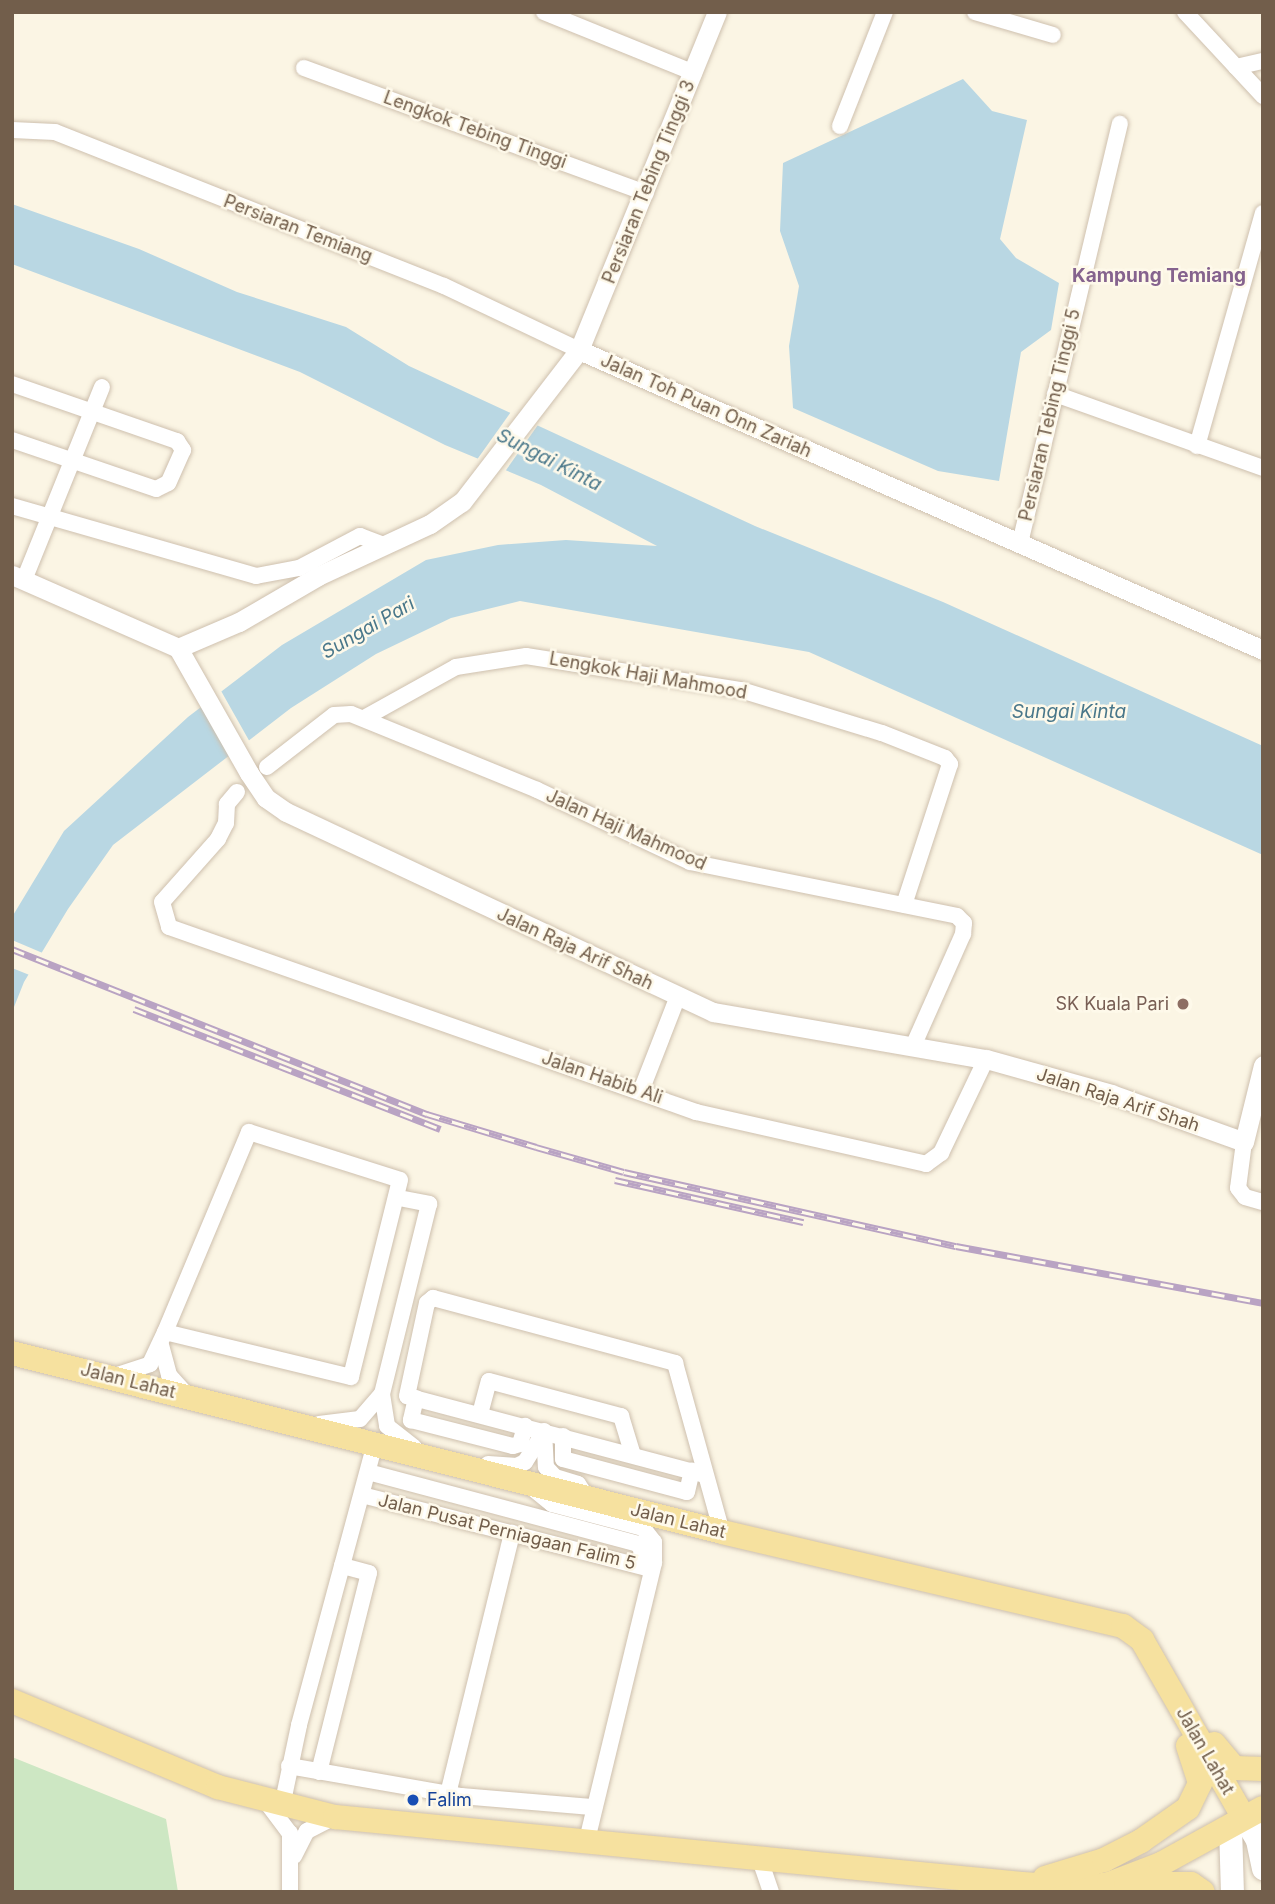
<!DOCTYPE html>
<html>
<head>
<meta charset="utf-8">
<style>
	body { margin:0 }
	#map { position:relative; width:1275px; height:1904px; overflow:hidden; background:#fbf5e4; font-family:Inter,sans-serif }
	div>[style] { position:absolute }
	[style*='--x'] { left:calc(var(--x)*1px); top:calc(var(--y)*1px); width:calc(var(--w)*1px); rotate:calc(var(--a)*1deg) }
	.green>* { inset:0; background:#cde7c3 }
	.water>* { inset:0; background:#b9d7e3 }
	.pier>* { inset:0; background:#fbf5e4 }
	.roads { filter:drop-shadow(0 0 2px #cec0ae) drop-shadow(0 0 2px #cec0ae) }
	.minor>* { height:16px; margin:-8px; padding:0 8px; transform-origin:8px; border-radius:8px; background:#fff }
	.tertiary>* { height:19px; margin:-9.5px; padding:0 9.5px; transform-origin:9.5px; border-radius:9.5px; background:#fff }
	.secondary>* { height:23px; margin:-11.5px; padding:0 11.5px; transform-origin:11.5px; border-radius:11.5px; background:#fff }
	.primary>* { height:24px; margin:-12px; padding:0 12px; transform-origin:12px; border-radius:12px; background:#f6e19f }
	.rail>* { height:7px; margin-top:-3.5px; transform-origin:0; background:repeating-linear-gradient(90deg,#fef9ea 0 13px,#b9a3c3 0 26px); box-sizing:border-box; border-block:2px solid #b9a3c3 }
	.dots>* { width:19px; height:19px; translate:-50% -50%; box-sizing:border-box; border:4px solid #fef9ea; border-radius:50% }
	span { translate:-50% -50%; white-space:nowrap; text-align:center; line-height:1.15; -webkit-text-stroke:5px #fef9ea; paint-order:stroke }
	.street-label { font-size:18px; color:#725e4b }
	.education-label { font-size:18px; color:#785e54 }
	.right { translate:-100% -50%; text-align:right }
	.transit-label { font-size:18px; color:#164399 }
	.left { translate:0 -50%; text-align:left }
	.neighbourhood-label { font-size:19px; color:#85638e; font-weight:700 }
	.water-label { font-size:19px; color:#49778a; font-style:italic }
	.frame { position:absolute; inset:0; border:14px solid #725e4b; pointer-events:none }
</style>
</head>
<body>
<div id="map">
	<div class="green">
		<i style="clip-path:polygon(12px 1757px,166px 1819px,178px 1892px,12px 1892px)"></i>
	</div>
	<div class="water">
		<i style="clip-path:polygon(963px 79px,992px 111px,1027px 120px,1000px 239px,1016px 258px,1059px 283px,1051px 330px,1021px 352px,999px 481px,938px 471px,793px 408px,789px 346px,799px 286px,780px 231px,783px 163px)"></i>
		<i style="clip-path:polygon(12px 204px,139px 249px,237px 292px,346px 327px,409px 366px,755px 526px,943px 602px,1263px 746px,1263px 855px,809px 652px,520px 601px,451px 618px,376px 654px,291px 708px,113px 845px,68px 909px,24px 982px,12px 1012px,12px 917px,64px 831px,188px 717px,282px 645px,426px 560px,498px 545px,566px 540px,657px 546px,541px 485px,445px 445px,300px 372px,12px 264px)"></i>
	</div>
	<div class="pier">
		<i style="clip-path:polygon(513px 409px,540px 422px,504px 473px,476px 461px)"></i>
		<i style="clip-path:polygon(220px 689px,251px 744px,232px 759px,201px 703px)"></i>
		<i style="clip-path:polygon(12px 940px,45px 954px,32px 976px,12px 968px)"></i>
	</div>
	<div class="roads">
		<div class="minor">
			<i style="--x:544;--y:12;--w:162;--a:22.1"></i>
			<i style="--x:975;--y:12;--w:81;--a:16.4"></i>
			<i style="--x:1185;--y:12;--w:115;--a:47.1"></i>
			<i style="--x:1236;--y:67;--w:28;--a:-13"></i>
			<i style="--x:304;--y:68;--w:364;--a:20.1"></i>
			<i style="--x:840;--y:126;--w:123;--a:-68.5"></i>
			<i style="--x:12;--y:130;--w:43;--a:2.7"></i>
			<i style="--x:55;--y:132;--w:418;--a:21.6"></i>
			<i style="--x:444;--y:286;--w:149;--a:25.4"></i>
			<i style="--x:12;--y:384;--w:175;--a:19.1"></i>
			<i style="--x:177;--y:441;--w:11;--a:56"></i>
			<i style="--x:183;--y:450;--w:36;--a:114"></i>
			<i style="--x:168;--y:483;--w:13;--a:153"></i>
			<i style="--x:156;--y:489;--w:152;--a:-161.2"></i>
			<i style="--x:1055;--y:394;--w:221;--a:19.6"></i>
			<i style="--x:1197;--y:446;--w:242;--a:-74.2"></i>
			<i style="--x:12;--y:506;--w:254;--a:16"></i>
			<i style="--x:256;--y:576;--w:44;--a:-10.5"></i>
			<i style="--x:299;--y:568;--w:69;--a:-27.7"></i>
			<i style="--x:360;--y:536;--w:26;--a:21"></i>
			<i style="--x:1020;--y:543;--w:431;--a:-76.6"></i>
			<i style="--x:24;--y:580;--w:208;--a:-68"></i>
			<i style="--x:366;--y:717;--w:103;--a:-29.1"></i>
			<i style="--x:456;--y:667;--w:71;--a:-8.9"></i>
			<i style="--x:526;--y:656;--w:218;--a:9"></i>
			<i style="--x:741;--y:690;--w:147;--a:17"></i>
			<i style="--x:882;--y:733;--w:68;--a:21.6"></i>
			<i style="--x:945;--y:758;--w:8;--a:50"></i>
			<i style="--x:950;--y:764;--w:148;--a:108.1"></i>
			<i style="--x:267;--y:767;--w:85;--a:-37.8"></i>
			<i style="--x:334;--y:715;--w:17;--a:-3"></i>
			<i style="--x:351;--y:714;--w:201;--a:22.2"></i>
			<i style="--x:537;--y:790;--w:169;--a:25.2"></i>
			<i style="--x:690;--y:862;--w:272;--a:11.4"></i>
			<i style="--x:957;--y:916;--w:10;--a:45"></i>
			<i style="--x:964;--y:923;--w:11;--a:95"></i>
			<i style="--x:963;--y:934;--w:120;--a:114"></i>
			<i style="--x:237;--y:792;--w:16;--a:130"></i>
			<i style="--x:227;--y:804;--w:19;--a:93"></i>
			<i style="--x:226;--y:823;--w:18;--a:117"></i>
			<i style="--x:218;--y:839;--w:84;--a:131.6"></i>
			<i style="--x:162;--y:902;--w:26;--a:74"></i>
			<i style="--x:169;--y:927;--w:559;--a:19.34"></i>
			<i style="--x:696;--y:1112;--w:236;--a:12.7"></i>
			<i style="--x:926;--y:1164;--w:19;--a:-36"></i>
			<i style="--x:941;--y:1153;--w:104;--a:-64.4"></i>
			<i style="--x:641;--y:1091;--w:102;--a:-68.7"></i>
			<i style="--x:249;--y:1132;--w:158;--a:17.6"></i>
			<i style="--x:400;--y:1180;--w:203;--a:104"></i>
			<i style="--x:351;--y:1377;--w:191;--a:-166.4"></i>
			<i style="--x:165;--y:1332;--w:217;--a:-67.2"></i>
			<i style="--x:1244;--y:1142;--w:46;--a:97.4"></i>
			<i style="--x:1238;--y:1188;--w:11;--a:52"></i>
			<i style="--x:1245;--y:1197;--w:19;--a:16"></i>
			<i style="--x:399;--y:1198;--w:31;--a:11"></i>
			<i style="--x:429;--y:1204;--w:196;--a:103.9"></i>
			<i style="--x:382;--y:1394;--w:32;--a:81"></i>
			<i style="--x:387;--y:1426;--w:34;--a:38"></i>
			<i style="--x:161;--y:1345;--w:31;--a:75"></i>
			<i style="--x:169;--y:1375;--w:28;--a:48"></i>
			<i style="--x:114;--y:1376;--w:38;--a:-18"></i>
			<i style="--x:150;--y:1364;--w:35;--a:-65"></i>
			<i style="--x:416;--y:1398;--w:23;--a:103"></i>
			<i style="--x:411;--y:1420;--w:105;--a:14.3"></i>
			<i style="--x:513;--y:1446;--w:7;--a:-16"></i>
			<i style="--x:520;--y:1444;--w:19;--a:-74"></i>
			<i style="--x:480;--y:1414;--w:34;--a:-75"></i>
			<i style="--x:489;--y:1381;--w:137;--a:14.9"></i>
			<i style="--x:621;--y:1416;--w:39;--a:73"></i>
			<i style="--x:319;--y:1424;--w:41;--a:-7"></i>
			<i style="--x:360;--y:1419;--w:33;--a:-49"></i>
			<i style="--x:563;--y:1436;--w:23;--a:90"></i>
			<i style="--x:563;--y:1459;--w:128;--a:14.9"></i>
			<i style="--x:687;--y:1492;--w:22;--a:-77"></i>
			<i style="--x:488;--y:1464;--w:29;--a:4"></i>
			<i style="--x:517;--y:1466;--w:9;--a:-27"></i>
			<i style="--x:525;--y:1462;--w:36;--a:-58"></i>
			<i style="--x:544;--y:1431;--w:36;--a:87"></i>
			<i style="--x:546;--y:1467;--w:13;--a:48"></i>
			<i style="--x:555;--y:1477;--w:24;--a:17"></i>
			<i style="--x:578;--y:1484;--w:11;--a:56"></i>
			<i style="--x:368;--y:1472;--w:279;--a:14.9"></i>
			<i style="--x:638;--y:1544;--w:8;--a:60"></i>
			<i style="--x:642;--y:1551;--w:14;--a:102"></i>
			<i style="--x:705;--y:1475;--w:308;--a:-165.2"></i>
			<i style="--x:407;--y:1396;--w:95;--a:-77.9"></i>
			<i style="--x:427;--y:1303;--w:8;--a:-40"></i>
			<i style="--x:433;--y:1298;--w:251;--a:15"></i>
			<i style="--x:675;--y:1363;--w:175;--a:74.5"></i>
			<i style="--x:531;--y:1487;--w:27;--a:39"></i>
			<i style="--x:552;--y:1504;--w:94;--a:14.8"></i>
			<i style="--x:643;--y:1528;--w:18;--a:52"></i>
			<i style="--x:654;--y:1542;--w:21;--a:90"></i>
			<i style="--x:654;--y:1563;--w:285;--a:103.6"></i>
			<i style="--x:362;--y:1495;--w:294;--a:14.4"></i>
			<i style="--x:289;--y:1766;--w:175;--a:9.9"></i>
			<i style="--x:461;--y:1796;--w:131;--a:4.8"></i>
			<i style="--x:319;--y:1772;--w:205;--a:-75.9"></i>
			<i style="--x:369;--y:1573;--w:28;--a:-165"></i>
			<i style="--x:448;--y:1794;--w:269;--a:-76.2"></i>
			<i style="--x:267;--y:1803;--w:38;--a:53"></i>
			<i style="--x:290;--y:1833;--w:59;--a:90"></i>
			<i style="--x:282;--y:1806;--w:83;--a:-78.1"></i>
			<i style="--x:299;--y:1725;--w:291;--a:-74.9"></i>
			<i style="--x:294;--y:1856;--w:28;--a:-63"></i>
			<i style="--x:307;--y:1831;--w:31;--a:-27"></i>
			<i style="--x:759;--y:1857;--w:37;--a:71"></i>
		</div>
		<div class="tertiary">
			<i style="--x:579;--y:350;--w:365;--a:-67.8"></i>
			<i style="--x:12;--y:575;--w:181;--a:23.7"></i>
			<i style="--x:178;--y:648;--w:144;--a:60.4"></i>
			<i style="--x:249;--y:773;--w:30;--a:56"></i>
			<i style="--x:266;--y:798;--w:24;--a:35"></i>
			<i style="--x:286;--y:812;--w:472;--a:25.1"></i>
			<i style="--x:713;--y:1012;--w:277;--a:9.8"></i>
			<i style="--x:986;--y:1059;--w:130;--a:15.6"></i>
			<i style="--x:1111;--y:1094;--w:141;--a:19.8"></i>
			<i style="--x:1244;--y:1142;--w:79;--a:-76.1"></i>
			<i style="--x:178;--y:648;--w:66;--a:-23.1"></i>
			<i style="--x:239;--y:622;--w:91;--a:-30.2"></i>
			<i style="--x:318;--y:576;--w:123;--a:-24.9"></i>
			<i style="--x:430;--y:524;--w:39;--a:-35"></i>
			<i style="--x:462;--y:502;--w:192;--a:-52.4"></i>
			<i style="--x:579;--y:350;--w:747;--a:23.68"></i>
		</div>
		<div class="secondary">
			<i style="--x:1244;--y:1818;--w:26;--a:59"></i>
			<i style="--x:1257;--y:1840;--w:29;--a:78"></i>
			<i style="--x:1230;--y:1826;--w:66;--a:88.3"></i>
		</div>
		<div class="primary">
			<i style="--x:12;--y:1353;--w:732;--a:14.15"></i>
			<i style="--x:722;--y:1532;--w:412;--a:13.2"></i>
			<i style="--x:1123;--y:1626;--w:24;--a:36"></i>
			<i style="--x:1142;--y:1640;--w:205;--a:60.2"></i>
			<i style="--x:12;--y:1701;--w:223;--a:22.7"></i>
			<i style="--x:218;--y:1787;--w:121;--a:14.4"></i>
			<i style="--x:335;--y:1817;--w:690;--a:5.57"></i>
			<i style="--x:1022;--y:1884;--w:60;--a:3.8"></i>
			<i style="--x:1082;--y:1888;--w:27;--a:-8"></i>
			<i style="--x:1109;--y:1884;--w:56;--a:-21"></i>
			<i style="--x:1161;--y:1864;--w:116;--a:-28.8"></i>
			<i style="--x:1214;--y:1744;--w:31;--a:50"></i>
			<i style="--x:1234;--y:1768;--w:29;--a:2"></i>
			<i style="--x:1045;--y:1878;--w:62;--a:-17"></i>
			<i style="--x:1104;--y:1860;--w:42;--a:-27.2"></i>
			<i style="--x:1141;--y:1841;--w:57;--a:-35.1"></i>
			<i style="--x:1188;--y:1808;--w:28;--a:-64"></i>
			<i style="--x:1200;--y:1783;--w:39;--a:-108"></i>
			<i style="--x:1126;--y:1884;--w:65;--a:0"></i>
			<i style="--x:1191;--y:1884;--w:14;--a:34"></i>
		</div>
	</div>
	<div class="rail">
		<i style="--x:12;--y:949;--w:447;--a:21.7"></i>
		<i style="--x:427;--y:1114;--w:114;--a:16.8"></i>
		<i style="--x:536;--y:1147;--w:91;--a:15.9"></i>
		<i style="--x:624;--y:1172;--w:340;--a:12.6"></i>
		<i style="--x:956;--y:1246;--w:312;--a:10.5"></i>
		<i style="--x:134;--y:1009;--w:329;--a:21.4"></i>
		<i style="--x:615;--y:1180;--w:193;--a:12.6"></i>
	</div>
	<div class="dots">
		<i style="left:1183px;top:1004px;background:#8d6e63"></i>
		<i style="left:413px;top:1800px;background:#1a4fb4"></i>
	</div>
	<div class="street-label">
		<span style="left:475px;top:130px;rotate:20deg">Lengkok Tebing Tinggi</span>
		<span style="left:649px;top:182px;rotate:-68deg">Persiaran Tebing Tinggi 3</span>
		<span style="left:298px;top:229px;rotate:21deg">Persiaran Temiang</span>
		<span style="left:706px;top:406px;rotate:24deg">Jalan Toh Puan Onn Zariah</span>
		<span style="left:1050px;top:415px;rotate:-77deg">Persiaran Tebing Tinggi 5</span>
		<span style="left:648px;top:676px;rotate:10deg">Lengkok Haji Mahmood</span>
		<span style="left:626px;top:830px;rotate:24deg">Jalan Haji Mahmood</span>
		<span style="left:575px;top:949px;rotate:25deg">Jalan Raja Arif Shah</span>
		<span style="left:602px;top:1078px;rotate:19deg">Jalan Habib Ali</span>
		<span style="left:1118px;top:1100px;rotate:18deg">Jalan Raja Arif Shah</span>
		<span style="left:128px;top:1381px;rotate:14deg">Jalan Lahat</span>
		<span style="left:678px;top:1521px;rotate:14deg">Jalan Lahat</span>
		<span style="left:507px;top:1532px;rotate:14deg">Jalan Pusat Perniagaan Falim 5</span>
		<span style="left:1205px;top:1751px;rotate:60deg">Jalan Lahat</span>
	</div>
	<div class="education-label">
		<span class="right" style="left:1169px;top:1004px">SK Kuala Pari</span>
	</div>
	<div class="transit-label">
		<span class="left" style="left:427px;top:1800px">Falim</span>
	</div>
	<div class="neighbourhood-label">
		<span style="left:1159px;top:276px">Kampung Temiang</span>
	</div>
	<div class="water-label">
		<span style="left:549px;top:460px;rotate:27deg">Sungai Kinta</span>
		<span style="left:368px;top:628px;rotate:-30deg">Sungai Pari</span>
		<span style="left:1069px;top:712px">Sungai Kinta</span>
	</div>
	<div class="frame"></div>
</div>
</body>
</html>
